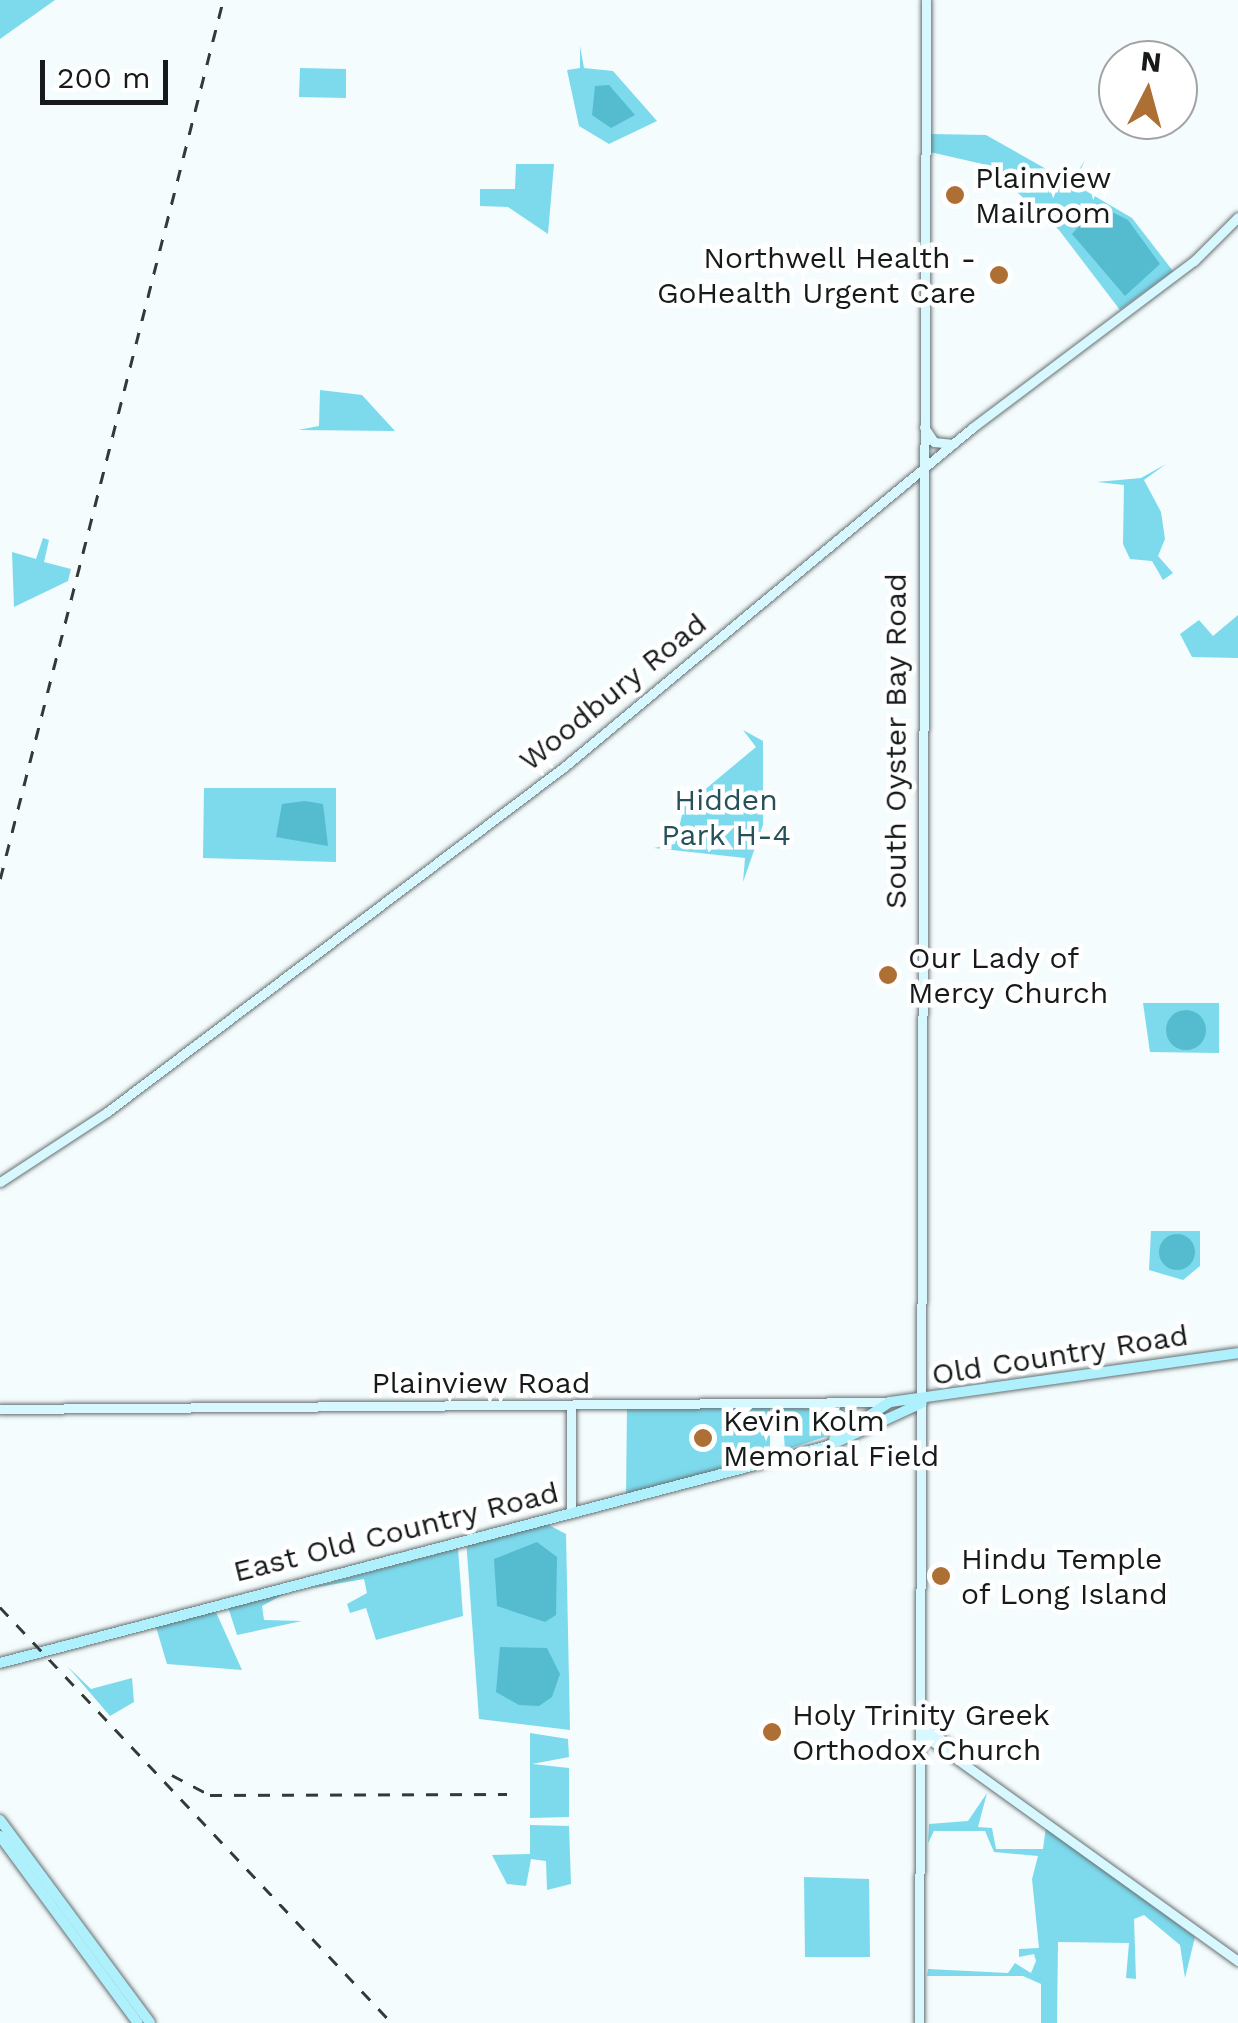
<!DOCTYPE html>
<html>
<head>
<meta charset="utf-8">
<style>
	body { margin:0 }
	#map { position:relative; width:1238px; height:2023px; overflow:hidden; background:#f4fcfd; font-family:"Work Sans",sans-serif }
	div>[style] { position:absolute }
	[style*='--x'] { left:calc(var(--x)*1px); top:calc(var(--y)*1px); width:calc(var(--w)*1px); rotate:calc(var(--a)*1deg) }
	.green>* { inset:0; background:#7cdaec }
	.water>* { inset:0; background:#55bbce }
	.round { border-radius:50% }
	.roads { filter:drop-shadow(0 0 2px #686f71) drop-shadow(0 0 2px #686f71) }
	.secondary>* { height:9px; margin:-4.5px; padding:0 4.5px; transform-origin:4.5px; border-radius:4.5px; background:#d7f8fe }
	.primary>* { height:10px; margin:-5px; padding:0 5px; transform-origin:5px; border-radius:5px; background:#aff0fd }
	.rail>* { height:2.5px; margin-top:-1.25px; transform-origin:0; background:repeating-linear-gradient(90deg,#343839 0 12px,transparent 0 24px) }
	.dots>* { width:28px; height:28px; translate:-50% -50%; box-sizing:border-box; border:5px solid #fff; border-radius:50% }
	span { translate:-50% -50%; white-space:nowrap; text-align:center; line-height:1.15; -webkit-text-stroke:9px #fff; paint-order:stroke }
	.poi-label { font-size:30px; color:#171a1b }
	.left { translate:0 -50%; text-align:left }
	.right { translate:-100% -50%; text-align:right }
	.street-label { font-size:30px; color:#171a1b }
	.park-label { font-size:30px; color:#24515a }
	.north { position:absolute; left:1098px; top:40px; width:100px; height:100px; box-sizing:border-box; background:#fff; border:2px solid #a2a3a4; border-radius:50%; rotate:6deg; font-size:28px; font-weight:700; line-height:40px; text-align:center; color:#171a1b }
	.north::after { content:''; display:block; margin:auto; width:35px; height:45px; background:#ad6f34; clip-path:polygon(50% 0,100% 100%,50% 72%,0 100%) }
	.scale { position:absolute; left:40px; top:60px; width:128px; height:45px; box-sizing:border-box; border:5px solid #171a1b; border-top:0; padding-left:12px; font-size:30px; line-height:35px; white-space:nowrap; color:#171a1b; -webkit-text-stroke:8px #fff; paint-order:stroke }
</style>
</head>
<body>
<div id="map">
	<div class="green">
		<i style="clip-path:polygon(0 0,55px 0,0 39px)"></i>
		<i style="clip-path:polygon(580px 46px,584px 68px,613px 71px,657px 121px,609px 144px,579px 126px,567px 70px,580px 68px)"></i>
		<i style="clip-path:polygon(300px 68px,346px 69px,346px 98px,299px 97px)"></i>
		<i style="clip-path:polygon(930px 134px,986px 135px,1071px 183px,1085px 160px,1074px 184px,1132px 218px,1173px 271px,1120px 310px,1059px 230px,987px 165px,930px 152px)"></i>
		<i style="clip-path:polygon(516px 164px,554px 164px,548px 234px,508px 207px,480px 206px,480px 189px,515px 189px)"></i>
		<i style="clip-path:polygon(320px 390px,362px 395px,395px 431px,298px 430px,319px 426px)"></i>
		<i style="clip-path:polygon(1166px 464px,1144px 480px,1161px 512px,1165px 539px,1158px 556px,1173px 573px,1163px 580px,1152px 561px,1130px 559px,1123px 544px,1124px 485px,1097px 482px,1141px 478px)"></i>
		<i style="clip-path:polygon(43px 538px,49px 540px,44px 562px,71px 569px,68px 581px,14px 607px,12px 552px,36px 559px)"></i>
		<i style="clip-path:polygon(1238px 615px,1238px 658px,1192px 657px,1180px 634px,1199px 620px,1213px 636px)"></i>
		<i style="clip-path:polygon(743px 730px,763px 741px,763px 825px,743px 882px,745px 858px,654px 848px,675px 844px,684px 807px,756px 747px)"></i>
		<i style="clip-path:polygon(204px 788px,336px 788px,336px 862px,203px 858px)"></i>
		<i style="clip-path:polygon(1143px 1003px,1219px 1003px,1219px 1053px,1150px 1052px)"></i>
		<i style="clip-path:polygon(1151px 1231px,1200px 1231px,1200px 1266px,1183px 1280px,1149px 1270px)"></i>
		<i style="clip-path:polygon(770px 1404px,770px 1462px,626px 1498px,627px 1407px)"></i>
		<i style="clip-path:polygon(832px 1409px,839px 1417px,837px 1433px,785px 1450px,782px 1408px)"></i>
		<i style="clip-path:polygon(543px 1522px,566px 1534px,570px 1730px,479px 1719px,466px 1539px)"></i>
		<i style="clip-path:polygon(458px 1548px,463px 1616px,376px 1640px,366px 1608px,350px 1613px,347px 1604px,367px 1593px,364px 1579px,307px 1589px)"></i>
		<i style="clip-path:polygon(286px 1593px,262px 1606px,264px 1620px,302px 1621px,237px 1635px,228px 1607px)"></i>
		<i style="clip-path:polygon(215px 1610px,242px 1670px,167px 1664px,156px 1627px)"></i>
		<i style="clip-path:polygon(67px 1666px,91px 1689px,132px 1678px,134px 1702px,110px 1716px)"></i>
		<i style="clip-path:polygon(530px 1733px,568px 1739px,569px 1757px,532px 1764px,569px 1768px,569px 1817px,530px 1818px)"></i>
		<i style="clip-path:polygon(987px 1793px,978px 1827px,992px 1828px,996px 1849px,1043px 1849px,1046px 1827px,1027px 1813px,1195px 1937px,1185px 1978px,1180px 1945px,1144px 1915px,1134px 1919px,1136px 1979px,1126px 1978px,1129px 1943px,1058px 1942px,1057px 2023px,1041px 2023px,1041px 1984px,1023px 1976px,927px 1976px,928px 1969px,1008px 1973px,1015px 1963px,1031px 1973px,1036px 1961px,1034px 1954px,1019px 1957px,1019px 1949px,1039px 1948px,1032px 1879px,1038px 1856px,994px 1852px,985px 1831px,934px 1831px,928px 1843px,929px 1824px,968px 1821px)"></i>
		<i style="clip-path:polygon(530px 1825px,569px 1826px,571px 1884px,547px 1890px,546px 1861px,531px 1859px,526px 1886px,507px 1884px,492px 1855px,530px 1854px)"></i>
		<i style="clip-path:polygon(804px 1877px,869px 1879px,870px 1957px,805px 1957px)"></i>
	</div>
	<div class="water">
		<i style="clip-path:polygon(609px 85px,635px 115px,611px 128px,592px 115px,595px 86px)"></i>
		<i style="clip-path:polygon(1098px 205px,1128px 220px,1160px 264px,1125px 296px,1072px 234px)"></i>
		<i style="clip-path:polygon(305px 801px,323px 804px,328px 846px,276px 837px,282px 804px)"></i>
		<i class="round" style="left:1166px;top:1010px;width:40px;height:40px"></i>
		<i class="round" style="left:1159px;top:1234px;width:36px;height:36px"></i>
		<i style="clip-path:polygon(537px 1542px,557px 1557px,556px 1615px,545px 1622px,497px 1606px,494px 1559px)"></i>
		<i style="clip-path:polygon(500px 1647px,547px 1648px,560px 1674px,552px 1697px,539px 1706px,519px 1705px,496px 1692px)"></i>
	</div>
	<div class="roads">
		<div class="secondary">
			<i style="--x:924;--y:427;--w:18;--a:56"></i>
			<i style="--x:934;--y:442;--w:19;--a:6"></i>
			<i style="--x:0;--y:1182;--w:128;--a:-33.2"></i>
			<i style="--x:107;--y:1112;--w:573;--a:-37.05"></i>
			<i style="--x:564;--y:767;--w:530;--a:-39.72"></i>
			<i style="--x:972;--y:428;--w:278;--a:-37"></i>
			<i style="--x:1194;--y:261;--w:62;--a:-45"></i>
			<i style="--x:823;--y:1406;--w:20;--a:27"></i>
			<i style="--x:841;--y:1415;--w:20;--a:93"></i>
			<i style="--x:571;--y:1408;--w:104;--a:90"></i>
			<i style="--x:0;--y:1409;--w:890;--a:-0.45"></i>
			<i style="--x:922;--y:1726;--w:38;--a:35"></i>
			<i style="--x:922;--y:1734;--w:389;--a:35.7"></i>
			<i style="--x:919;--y:2023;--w:2023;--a:-89.8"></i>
		</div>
		<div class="primary">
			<i style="--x:834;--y:1439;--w:67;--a:-33.5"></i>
			<i style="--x:890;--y:1402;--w:351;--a:-8"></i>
			<i style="--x:0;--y:1663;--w:856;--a:-14.69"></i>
			<i style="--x:828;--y:1446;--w:103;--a:-24.6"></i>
			<i style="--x:0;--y:1820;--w:252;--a:53.5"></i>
			<i style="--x:0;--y:1836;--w:232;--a:53.6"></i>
		</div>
	</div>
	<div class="rail">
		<i style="--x:0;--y:879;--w:907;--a:-75.76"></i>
		<i style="--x:0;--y:1607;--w:572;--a:46.7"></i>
		<i style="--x:172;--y:1775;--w:43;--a:27.8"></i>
		<i style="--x:210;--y:1795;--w:297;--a:-0.2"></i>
	</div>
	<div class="dots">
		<i style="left:955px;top:195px;background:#ad6f34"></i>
		<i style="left:999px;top:275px;background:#ad6f34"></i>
		<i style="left:888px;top:975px;background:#ad6f34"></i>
		<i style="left:703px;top:1438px;background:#ad6f34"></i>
		<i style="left:941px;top:1576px;background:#ad6f34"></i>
		<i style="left:772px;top:1732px;background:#ad6f34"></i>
	</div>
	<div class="poi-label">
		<span class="left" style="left:975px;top:195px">Plainview<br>Mailroom</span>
		<span class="right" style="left:976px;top:275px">Northwell Health -<br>GoHealth Urgent Care</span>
		<span class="left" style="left:908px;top:975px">Our Lady of<br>Mercy Church</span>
		<span class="left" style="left:723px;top:1438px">Kevin Kolm<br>Memorial Field</span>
		<span class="left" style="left:961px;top:1576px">Hindu Temple<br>of Long Island</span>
		<span class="left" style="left:792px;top:1732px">Holy Trinity Greek<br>Orthodox Church</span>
	</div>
	<div class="street-label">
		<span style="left:613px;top:692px;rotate:-39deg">Woodbury Road</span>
		<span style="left:896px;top:741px;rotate:-90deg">South Oyster Bay Road</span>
		<span style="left:1060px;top:1355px;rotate:-9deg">Old Country Road</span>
		<span style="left:481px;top:1383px">Plainview Road</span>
		<span style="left:396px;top:1532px;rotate:-14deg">East Old Country Road</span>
	</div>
	<div class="park-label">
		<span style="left:726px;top:817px">Hidden<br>Park H-4</span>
	</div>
	<div class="north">N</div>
	<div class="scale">200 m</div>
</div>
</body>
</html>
